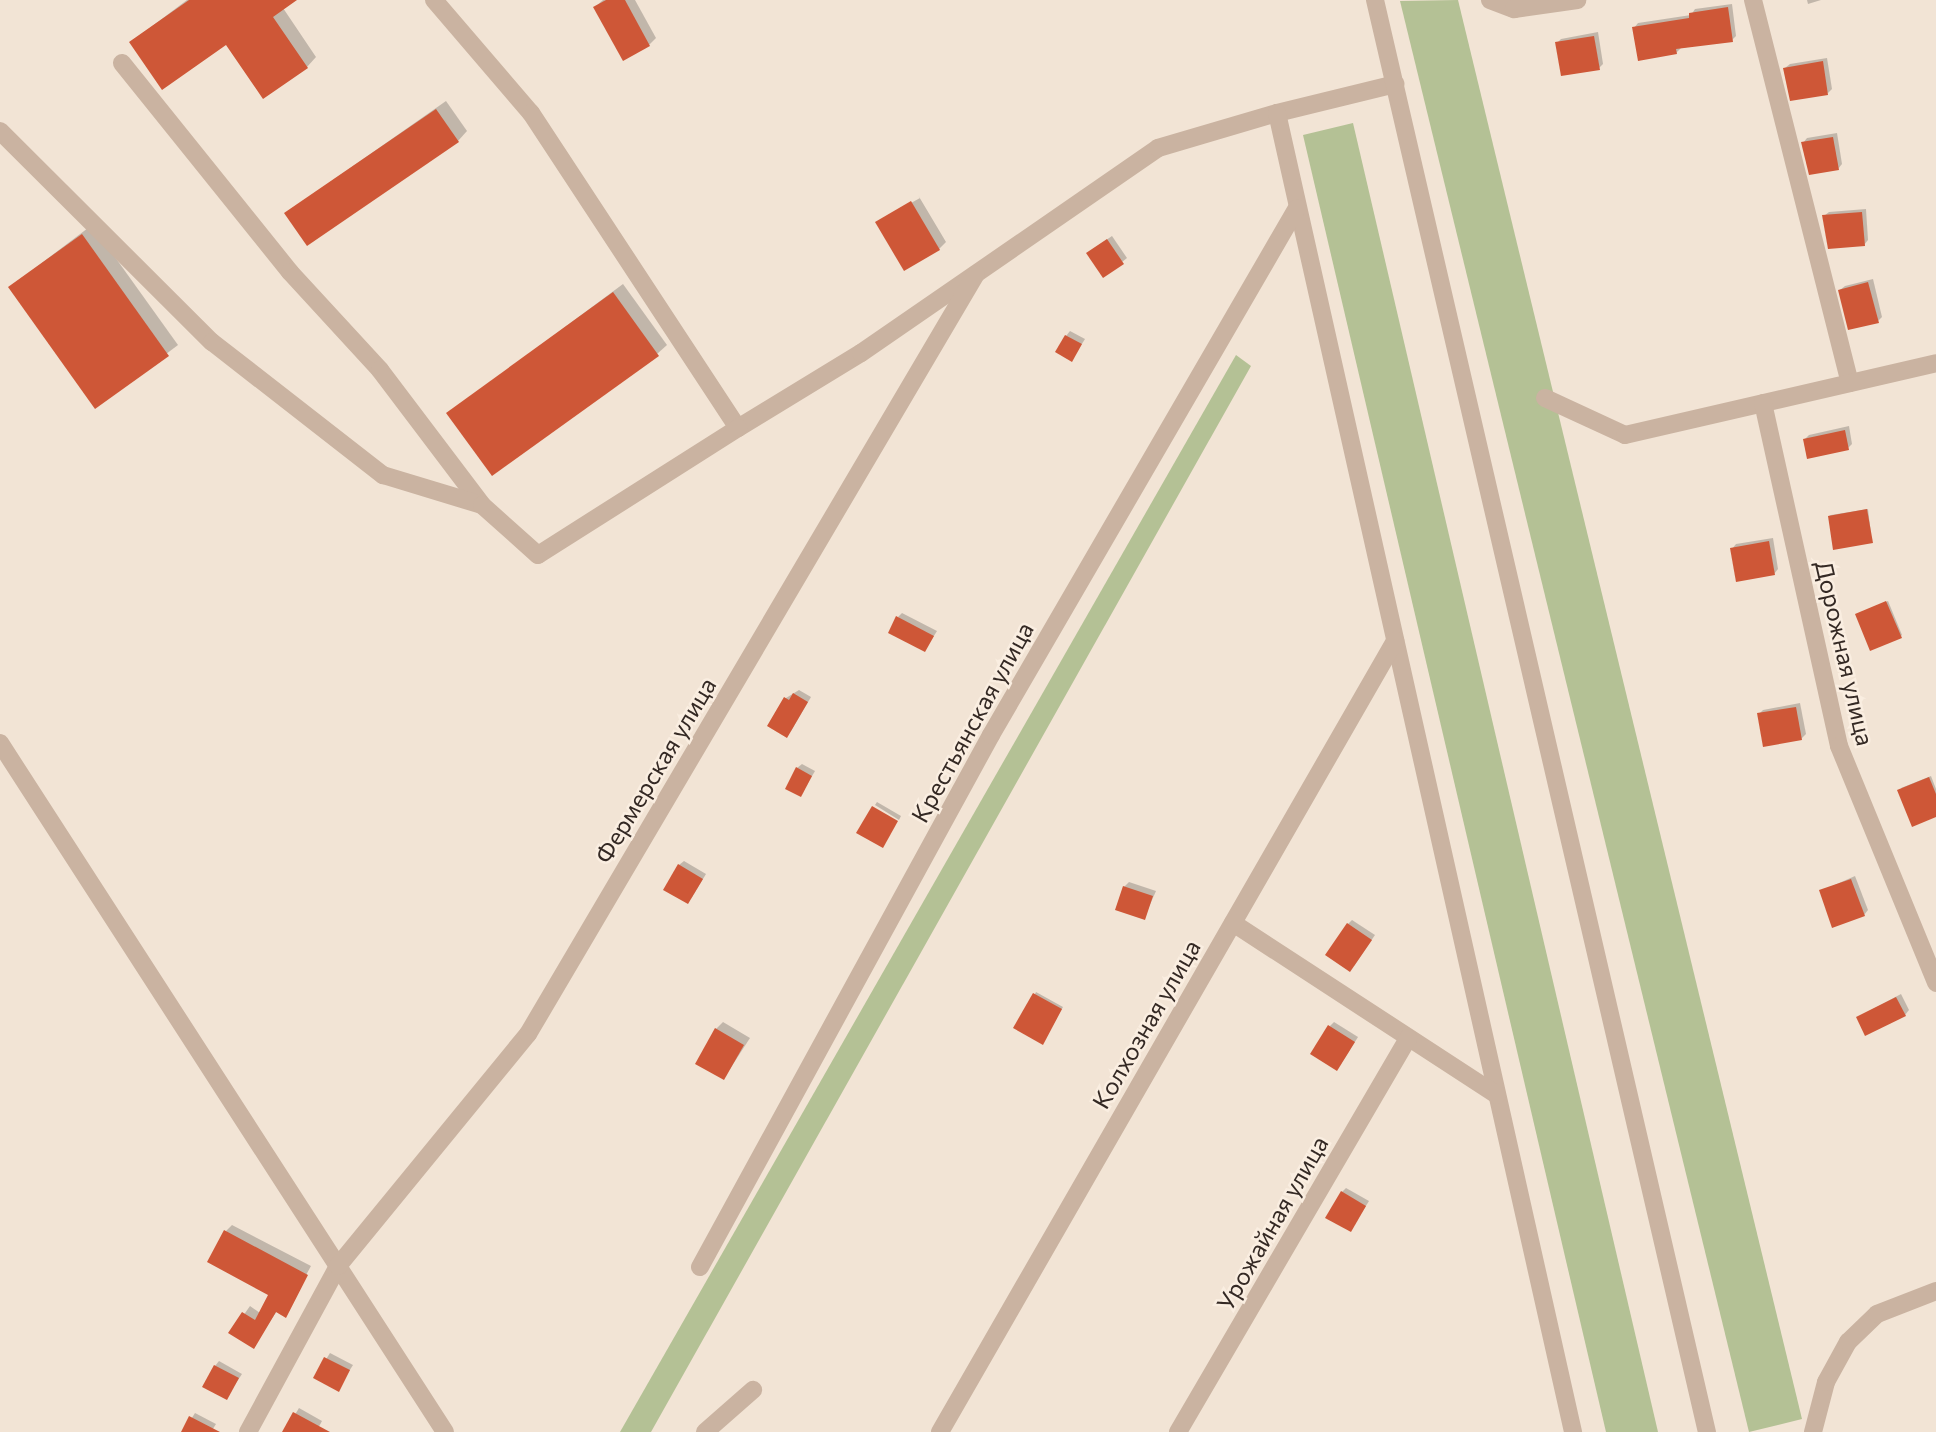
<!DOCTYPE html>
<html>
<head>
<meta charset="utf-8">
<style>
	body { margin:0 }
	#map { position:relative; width:1936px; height:1432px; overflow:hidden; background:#f2e4d5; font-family:Commissioner,sans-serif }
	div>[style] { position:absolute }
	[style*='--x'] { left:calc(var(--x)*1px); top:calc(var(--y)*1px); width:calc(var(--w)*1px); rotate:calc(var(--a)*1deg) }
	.green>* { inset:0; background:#b4c195 }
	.shadow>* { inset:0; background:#0003 }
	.building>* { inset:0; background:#ce5737 }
	.minor>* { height:18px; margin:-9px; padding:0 9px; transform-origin:9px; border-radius:9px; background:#cab3a1 }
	span { translate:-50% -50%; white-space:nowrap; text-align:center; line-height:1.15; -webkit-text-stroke:5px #faeee1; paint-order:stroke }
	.street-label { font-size:24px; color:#342924 }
</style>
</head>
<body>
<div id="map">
	<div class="green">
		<i style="clip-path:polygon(1458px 0,1802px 1419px,1749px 1432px,1400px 1px)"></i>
		<i style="clip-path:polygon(1353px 123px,1658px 1432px,1606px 1432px,1303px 135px)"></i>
		<i style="clip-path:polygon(1236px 355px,1251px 366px,651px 1432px,620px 1432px)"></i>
	</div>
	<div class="shadow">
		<i style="clip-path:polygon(187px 0,294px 0,283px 8px,316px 57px,307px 67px,226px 43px,131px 42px)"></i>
		<i style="clip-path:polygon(603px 0,635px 0,656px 38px,649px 45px,595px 7px)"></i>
		<i style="clip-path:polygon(1807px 0,1821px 0,1808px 4px)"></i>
		<i style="clip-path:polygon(1732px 4px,1736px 36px,1732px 40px,1681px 48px,1676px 53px,1634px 28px,1638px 23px,1691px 15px,1695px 9px)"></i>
		<i style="clip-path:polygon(1598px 32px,1603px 64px,1599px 68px,1557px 43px,1561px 39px)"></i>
		<i style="clip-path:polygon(1827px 58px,1832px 89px,1828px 93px,1785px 68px,1790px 64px)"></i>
		<i style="clip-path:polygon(446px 101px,467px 131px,458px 141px,286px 213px)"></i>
		<i style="clip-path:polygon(1837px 133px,1842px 164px,1838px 169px,1803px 143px,1807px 138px)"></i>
		<i style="clip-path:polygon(918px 195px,946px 242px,939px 249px,877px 222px,920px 198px)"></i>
		<i style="clip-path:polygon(1866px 209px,1868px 240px,1864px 245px,1824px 216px,1829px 212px)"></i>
		<i style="clip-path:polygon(92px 225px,178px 345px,96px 407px,10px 287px)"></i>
		<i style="clip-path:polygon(1112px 236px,1127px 258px,1122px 262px,1093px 249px)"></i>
		<i style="clip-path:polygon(1873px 279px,1882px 317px,1878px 321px,1840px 290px,1845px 286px)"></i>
		<i style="clip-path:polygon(623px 284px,667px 345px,657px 354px,449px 413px)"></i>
		<i style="clip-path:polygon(1070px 331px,1085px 339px,1072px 360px,1066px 336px)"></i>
		<i style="clip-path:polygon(1849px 426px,1852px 444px,1848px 448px,1805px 439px,1809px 435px)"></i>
		<i style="clip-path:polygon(1868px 509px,1872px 542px,1829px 516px,1831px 515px)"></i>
		<i style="clip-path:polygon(1773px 538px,1778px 569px,1774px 574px,1732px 549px,1736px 544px)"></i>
		<i style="clip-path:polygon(1888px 601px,1902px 635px,1901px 636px,1859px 613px)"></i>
		<i style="clip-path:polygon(902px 613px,937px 631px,925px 650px,898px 617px)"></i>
		<i style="clip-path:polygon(799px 690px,811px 697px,791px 731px,769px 725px,786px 698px)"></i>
		<i style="clip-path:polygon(1800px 703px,1806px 734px,1801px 739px,1759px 714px,1763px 710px)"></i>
		<i style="clip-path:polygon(802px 764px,815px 771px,801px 795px,797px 768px)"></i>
		<i style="clip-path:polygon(1931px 776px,1936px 789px,1936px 815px,1901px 788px)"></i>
		<i style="clip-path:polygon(877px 802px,901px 816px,899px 820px,875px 805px)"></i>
		<i style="clip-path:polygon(684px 861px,706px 874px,692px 897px,679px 865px)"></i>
		<i style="clip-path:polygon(1855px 876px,1868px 910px,1864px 915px,1821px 891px)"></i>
		<i style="clip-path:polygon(1129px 882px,1156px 891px,1144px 918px,1124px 887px)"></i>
		<i style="clip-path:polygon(1352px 920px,1375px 935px,1354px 966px,1348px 924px)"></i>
		<i style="clip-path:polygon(1036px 992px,1063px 1007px,1044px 1041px,1035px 994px)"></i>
		<i style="clip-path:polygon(1901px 994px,1909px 1010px,1905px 1015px,1858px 1017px)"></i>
		<i style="clip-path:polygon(723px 1022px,750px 1038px,724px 1078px,716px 1029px)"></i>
		<i style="clip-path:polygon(1334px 1022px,1358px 1037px,1341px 1064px,1330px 1026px)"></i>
		<i style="clip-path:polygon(1346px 1188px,1369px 1201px,1351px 1230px,1342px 1192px)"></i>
		<i style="clip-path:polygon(232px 1225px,311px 1266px,287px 1310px,290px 1310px,285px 1316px,277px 1311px,253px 1347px,231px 1333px,250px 1306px,260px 1313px,270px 1294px,226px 1231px)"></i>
		<i style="clip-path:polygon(330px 1353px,353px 1365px,338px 1389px,315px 1377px)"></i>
		<i style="clip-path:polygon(219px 1361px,242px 1374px,226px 1398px,215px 1366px)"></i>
		<i style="clip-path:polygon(299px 1408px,322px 1421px,316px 1432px,285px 1431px)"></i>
		<i style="clip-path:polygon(195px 1413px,216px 1424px,211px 1432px,183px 1432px)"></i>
	</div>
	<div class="building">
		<i style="clip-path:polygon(189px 0,297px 0,273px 17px,308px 68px,263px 99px,226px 45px,162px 90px,129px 42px)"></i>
		<i style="clip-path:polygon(606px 0,625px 0,650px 46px,623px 61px,593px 7px)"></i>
		<i style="clip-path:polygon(1728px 7px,1733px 42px,1676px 49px,1677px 54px,1638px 61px,1632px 27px,1689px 18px,1689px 13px)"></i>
		<i style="clip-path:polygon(1594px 36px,1600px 70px,1561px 76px,1555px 42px)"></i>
		<i style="clip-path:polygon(1823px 61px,1828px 95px,1790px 101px,1783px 68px)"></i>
		<i style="clip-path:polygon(436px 109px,459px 142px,307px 246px,284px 213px)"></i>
		<i style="clip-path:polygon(1833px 137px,1839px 170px,1809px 175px,1801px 142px)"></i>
		<i style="clip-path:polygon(911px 201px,940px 250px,904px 271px,875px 222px)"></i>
		<i style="clip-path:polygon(1862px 212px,1865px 246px,1828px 249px,1822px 215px)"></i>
		<i style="clip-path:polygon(82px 234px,169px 356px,95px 409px,8px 287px)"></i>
		<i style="clip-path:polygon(1107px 239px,1124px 264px,1103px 278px,1086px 253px)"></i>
		<i style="clip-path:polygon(1868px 282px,1879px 323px,1848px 330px,1838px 290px)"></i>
		<i style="clip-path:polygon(613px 292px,659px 356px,492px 476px,446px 413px)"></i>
		<i style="clip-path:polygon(1065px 335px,1082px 344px,1072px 362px,1055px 352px)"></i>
		<i style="clip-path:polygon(1845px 430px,1849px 450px,1807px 459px,1803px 439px)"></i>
		<i style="clip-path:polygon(1867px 509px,1873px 543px,1833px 550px,1828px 516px)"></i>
		<i style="clip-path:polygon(1769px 541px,1775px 575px,1736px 582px,1730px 548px)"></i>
		<i style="clip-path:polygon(1886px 601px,1902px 638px,1870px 651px,1855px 614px)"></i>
		<i style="clip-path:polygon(896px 616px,934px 636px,925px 652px,888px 633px)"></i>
		<i style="clip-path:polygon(793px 693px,808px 702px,787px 738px,767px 726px,784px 697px,789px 700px)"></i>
		<i style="clip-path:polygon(1796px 707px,1802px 740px,1763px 747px,1757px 713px)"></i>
		<i style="clip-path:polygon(796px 767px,812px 776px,801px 797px,785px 789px)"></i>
		<i style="clip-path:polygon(1929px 777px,1936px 794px,1936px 817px,1912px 827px,1897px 790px)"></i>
		<i style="clip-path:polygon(872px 806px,898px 821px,883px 848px,856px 833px)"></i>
		<i style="clip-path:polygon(678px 864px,703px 879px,688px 904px,663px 890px)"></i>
		<i style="clip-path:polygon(1851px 879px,1865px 916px,1832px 928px,1819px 890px)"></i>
		<i style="clip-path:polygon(1123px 886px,1153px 896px,1145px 920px,1115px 910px)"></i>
		<i style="clip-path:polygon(1347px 923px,1372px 940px,1350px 972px,1325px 955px)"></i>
		<i style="clip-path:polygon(1033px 993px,1062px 1009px,1043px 1045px,1013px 1028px)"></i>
		<i style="clip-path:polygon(1896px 997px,1906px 1016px,1865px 1036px,1856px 1017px)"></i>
		<i style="clip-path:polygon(1328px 1025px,1355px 1042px,1337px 1071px,1310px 1054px)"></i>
		<i style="clip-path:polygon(715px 1028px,744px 1045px,724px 1080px,695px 1064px)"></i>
		<i style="clip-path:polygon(1341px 1191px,1366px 1206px,1351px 1232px,1325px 1218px)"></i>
		<i style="clip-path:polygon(224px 1230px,308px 1275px,286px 1318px,276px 1312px,254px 1349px,228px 1333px,242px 1312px,255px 1320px,268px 1295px,207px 1262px)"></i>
		<i style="clip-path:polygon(324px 1357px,350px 1370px,339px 1392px,313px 1378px)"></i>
		<i style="clip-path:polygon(214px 1365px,239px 1378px,227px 1400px,202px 1387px)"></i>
		<i style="clip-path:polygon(293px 1412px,330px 1432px,282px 1432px)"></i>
		<i style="clip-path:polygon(189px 1416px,220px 1432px,181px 1432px)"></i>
	</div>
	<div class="minor">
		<i style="--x:434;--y:0;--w:149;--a:49.4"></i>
		<i style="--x:531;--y:113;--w:377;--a:56.7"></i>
		<i style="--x:738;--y:428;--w:144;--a:-31.4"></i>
		<i style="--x:861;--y:353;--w:361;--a:-34.6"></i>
		<i style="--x:1158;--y:148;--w:124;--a:-16.4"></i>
		<i style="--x:1277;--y:113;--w:122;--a:-13.8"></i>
		<i style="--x:1375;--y:0;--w:1470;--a:76.95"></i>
		<i style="--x:1490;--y:0;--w:26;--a:21"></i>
		<i style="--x:1514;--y:9;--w:64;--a:-8.1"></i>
		<i style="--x:1753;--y:0;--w:395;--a:75.8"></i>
		<i style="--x:122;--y:63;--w:268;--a:51.2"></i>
		<i style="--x:290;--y:272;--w:133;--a:47.4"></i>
		<i style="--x:380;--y:370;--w:169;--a:52.9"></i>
		<i style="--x:1277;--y:113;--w:1352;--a:77.35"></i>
		<i style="--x:0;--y:131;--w:299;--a:44.9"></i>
		<i style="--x:212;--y:342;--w:217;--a:37.9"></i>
		<i style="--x:383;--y:475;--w:103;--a:16.9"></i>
		<i style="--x:482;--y:505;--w:75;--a:41.8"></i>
		<i style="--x:538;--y:555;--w:237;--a:-32.4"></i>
		<i style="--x:1545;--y:398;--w:88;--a:24.8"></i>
		<i style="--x:1625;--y:435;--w:319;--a:-13"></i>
		<i style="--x:1763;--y:403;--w:351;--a:77.5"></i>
		<i style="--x:1839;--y:746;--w:256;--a:67.7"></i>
		<i style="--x:0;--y:743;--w:820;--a:57.14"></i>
		<i style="--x:1233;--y:923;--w:315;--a:33.1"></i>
		<i style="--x:700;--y:1267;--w:606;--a:-61.32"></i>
		<i style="--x:991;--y:735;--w:609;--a:-59.86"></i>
		<i style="--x:248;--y:1432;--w:189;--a:-61.5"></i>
		<i style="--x:338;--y:1266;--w:300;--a:-50.7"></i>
		<i style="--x:528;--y:1034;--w:882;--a:-59.48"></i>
		<i style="--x:705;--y:1432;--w:64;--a:-41.2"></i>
		<i style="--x:940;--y:1432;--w:913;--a:-60.09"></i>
		<i style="--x:1178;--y:1432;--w:456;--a:-59.7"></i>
		<i style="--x:1813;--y:1432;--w:52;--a:-75.4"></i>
		<i style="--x:1826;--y:1382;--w:46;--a:-61.2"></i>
		<i style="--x:1848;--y:1342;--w:40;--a:-44"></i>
		<i style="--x:1877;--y:1314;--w:63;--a:-21.3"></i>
	</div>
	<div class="street-label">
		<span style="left:1845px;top:653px;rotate:77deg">Дорожная улица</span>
		<span style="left:972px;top:722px;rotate:-61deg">Крестьянская улица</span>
		<span style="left:655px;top:770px;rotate:-59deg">Фермерская улица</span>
		<span style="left:1146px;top:1024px;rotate:-60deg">Колхозная улица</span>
		<span style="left:1272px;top:1223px;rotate:-60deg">Урожайная улица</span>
	</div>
</div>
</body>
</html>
